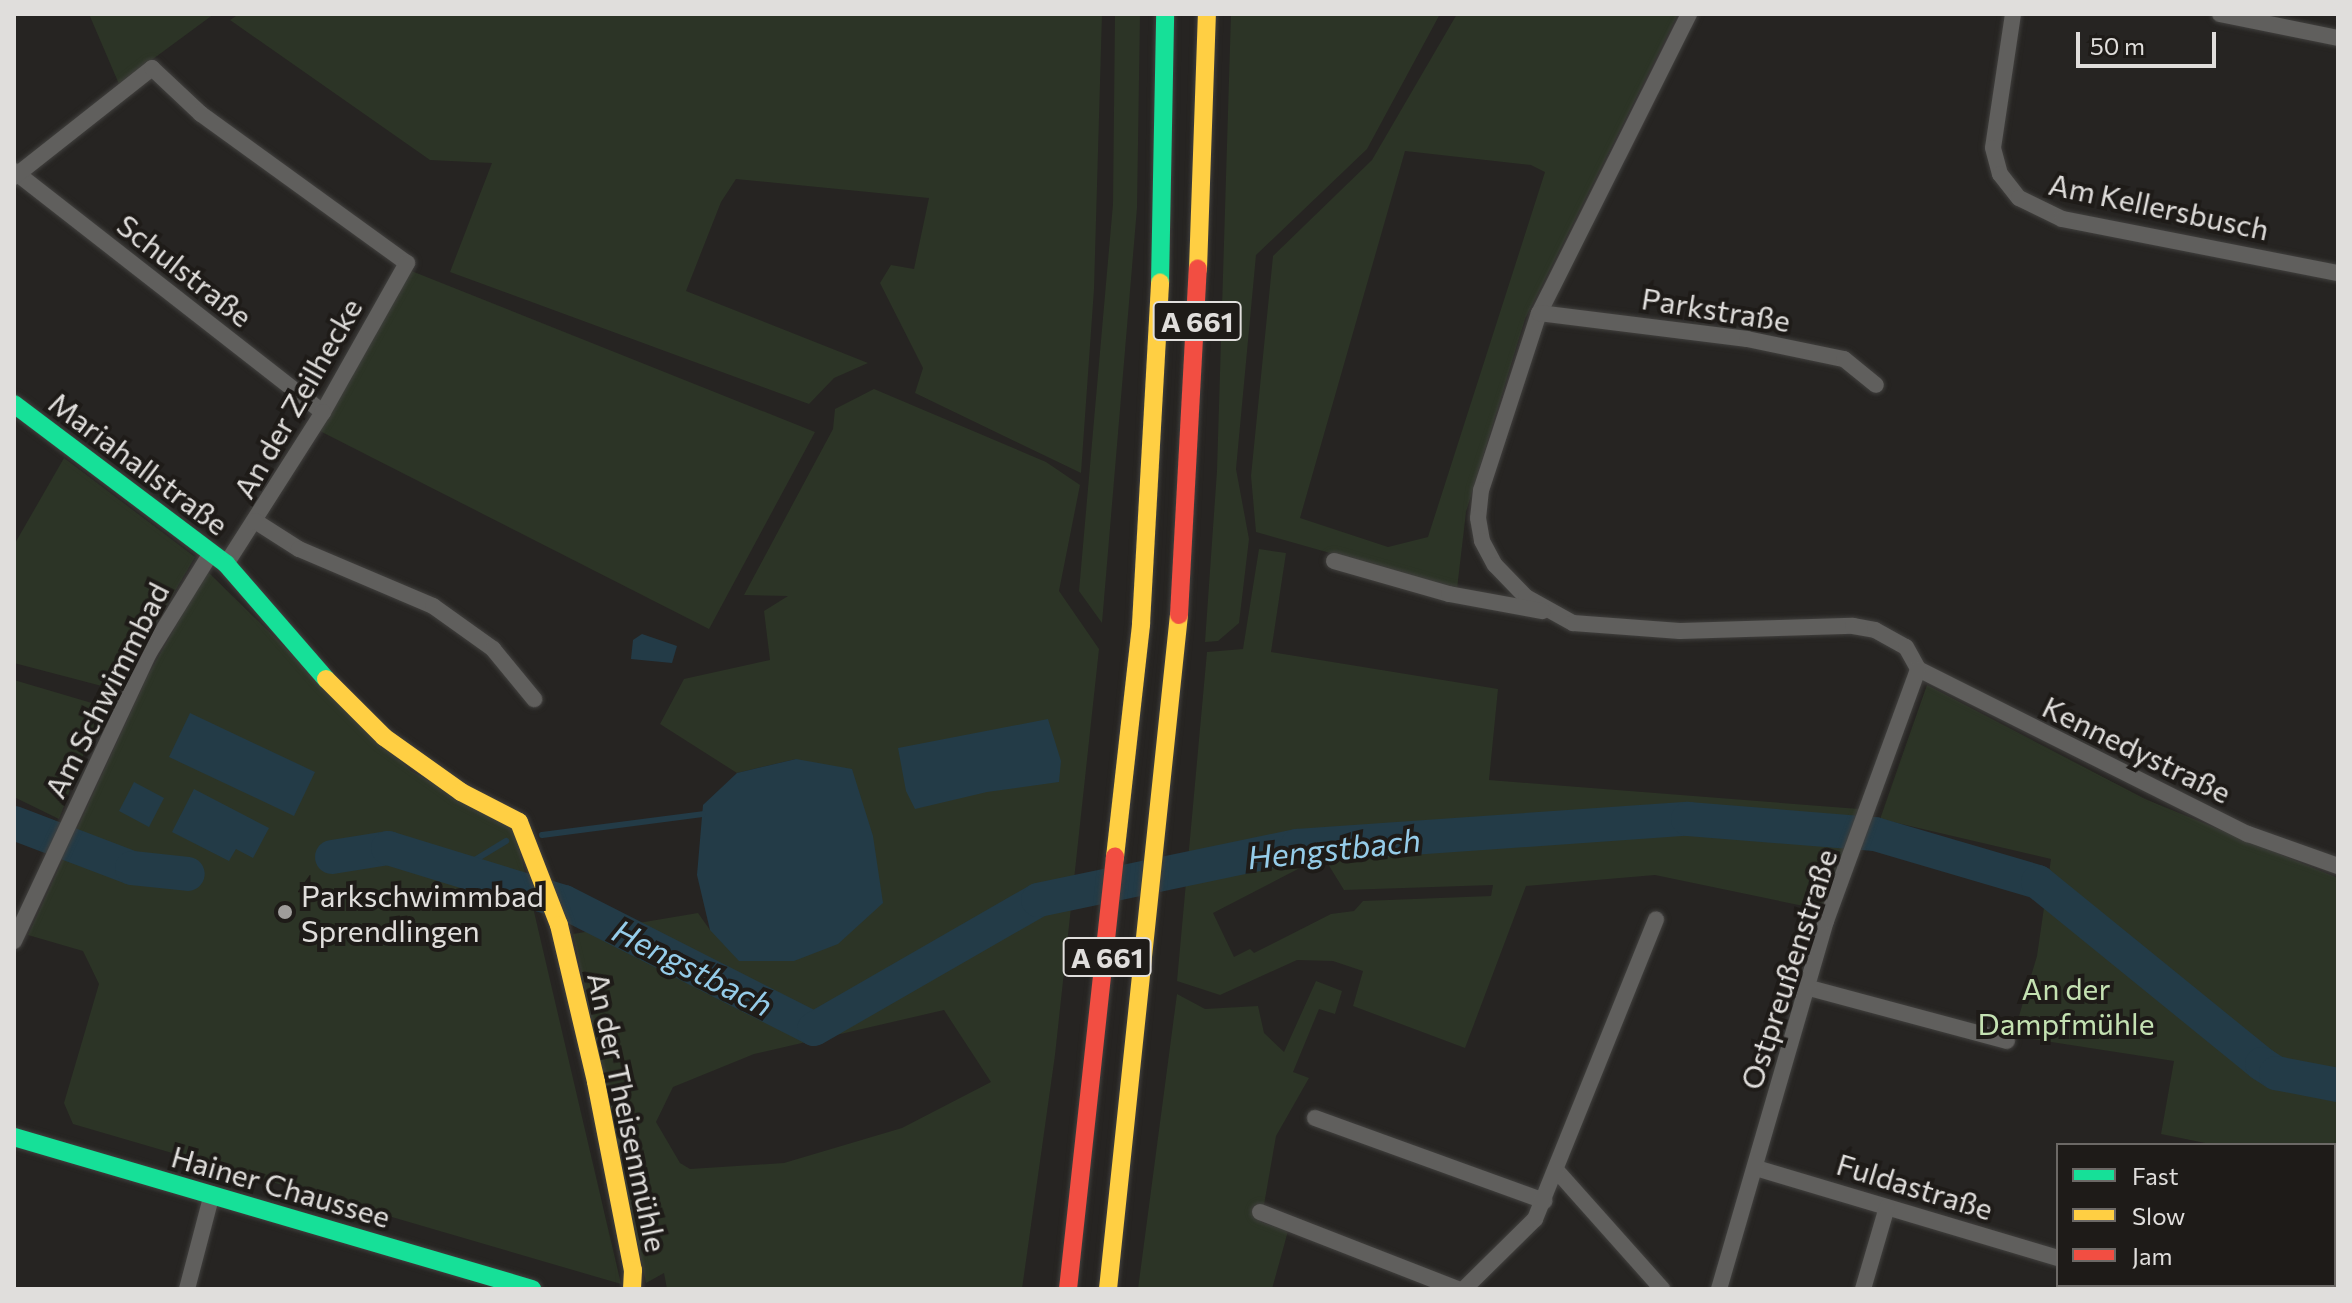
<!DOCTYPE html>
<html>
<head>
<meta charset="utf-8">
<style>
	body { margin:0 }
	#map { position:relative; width:2352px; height:1303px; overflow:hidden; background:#262422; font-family:Commissioner,sans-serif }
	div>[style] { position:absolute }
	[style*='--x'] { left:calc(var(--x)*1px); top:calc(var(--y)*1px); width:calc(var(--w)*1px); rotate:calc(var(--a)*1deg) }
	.green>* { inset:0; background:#2c3426 }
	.water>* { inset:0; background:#233b47 }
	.stream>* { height:6px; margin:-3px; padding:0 3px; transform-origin:3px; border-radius:3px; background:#233b47 }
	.river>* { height:34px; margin:-17px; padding:0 17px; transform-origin:17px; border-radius:17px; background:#233b47 }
	.roads { filter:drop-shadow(0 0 2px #41403e) drop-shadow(0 0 2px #41403e) }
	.street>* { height:16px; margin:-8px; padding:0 8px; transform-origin:8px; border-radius:8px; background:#605f5d }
	.fast>* { height:18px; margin:-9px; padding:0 9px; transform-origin:9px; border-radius:9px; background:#16e098 }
	.slow>* { height:18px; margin:-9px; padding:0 9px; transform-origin:9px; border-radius:9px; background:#ffcf43 }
	.jam>* { height:18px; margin:-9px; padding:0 9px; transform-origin:9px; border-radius:9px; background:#f24e42 }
	.dots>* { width:22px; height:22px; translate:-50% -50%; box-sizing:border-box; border:4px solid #1e1b18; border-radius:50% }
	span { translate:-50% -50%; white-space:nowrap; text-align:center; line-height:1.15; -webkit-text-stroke:8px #1e1b18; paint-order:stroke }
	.shield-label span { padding:2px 6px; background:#1e1b18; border:2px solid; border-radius:6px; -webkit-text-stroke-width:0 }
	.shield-label { font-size:28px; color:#e0dedc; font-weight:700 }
	.street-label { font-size:30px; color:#e0dedc }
	.poi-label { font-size:30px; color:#e0dedc }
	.left { translate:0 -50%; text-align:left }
	.park-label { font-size:30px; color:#c4e1b2 }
	.water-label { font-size:32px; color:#95cce9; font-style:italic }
	.frame { position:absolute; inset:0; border:16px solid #e0dedc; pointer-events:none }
	.legend { position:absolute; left:2056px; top:1143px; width:280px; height:144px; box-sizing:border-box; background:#1e1b18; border:2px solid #6c6966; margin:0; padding:10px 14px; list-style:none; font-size:24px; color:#e0dedc }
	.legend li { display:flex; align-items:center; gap:16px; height:40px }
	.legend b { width:40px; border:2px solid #6c6966 }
	.scale { position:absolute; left:2076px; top:32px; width:140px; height:36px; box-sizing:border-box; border:4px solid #e0dedc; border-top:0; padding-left:10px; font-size:24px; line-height:28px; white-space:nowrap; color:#e0dedc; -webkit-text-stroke:6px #1e1b18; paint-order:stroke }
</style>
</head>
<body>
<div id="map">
	<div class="green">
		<i style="clip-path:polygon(89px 14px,214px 14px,119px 84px)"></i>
		<i style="clip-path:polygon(239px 14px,1102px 14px,1094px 289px,1081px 473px,915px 393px,923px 368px,880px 283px,891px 265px,914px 269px,929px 198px,736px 179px,721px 202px,686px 291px,868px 363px,834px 378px,809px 404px,450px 272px,492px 163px,430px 160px,230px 20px)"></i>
		<i style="clip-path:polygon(1115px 14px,1140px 14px,1137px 208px,1102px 623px,1079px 591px,1113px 204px)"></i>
		<i style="clip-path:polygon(1231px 14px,1440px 14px,1367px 149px,1256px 255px,1236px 469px,1249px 539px,1239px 623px,1218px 641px,1205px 642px,1217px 471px)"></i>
		<i style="clip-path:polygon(evenodd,1457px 14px,1678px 14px,1525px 319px,1466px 512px,1457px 589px,1256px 532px,1251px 476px,1273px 256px,1372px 160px,1457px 14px,1405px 151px,1531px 165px,1545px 172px,1428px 537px,1388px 547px,1300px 518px,1405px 151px)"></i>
		<i style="clip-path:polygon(409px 270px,815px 432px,709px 629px,316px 429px)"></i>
		<i style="clip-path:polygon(evenodd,874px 389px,1046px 462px,1080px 485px,1059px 591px,1099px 649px,1055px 1055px,1022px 1289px,667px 1289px,664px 1273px,646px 1283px,573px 934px,698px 913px,710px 930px,796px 759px,737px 773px,660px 724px,684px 679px,770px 660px,764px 611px,788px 596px,744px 595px,833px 429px,835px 409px,874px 389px,944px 1010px,991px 1082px,902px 1128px,784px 1163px,690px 1169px,680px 1163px,656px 1122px,673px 1087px,754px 1054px,944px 1010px)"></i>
		<i style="clip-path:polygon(64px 458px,195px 557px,117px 690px,14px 663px,14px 545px)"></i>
		<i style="clip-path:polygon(evenodd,1259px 549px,1286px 553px,1271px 652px,1498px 689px,1489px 780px,1859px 809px,1823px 910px,1655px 875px,1526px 886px,1465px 1048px,1353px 1006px,1363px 971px,1333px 961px,1297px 960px,1220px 995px,1177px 981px,1207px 652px,1243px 649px,1259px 549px,1323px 856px,1344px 890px,1493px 885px,1491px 896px,1363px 901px,1354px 911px,1331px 914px,1254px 953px,1250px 949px,1234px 957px,1213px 913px,1323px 856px)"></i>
		<i style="clip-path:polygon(207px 571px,411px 771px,514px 826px,621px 1284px,73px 1124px,64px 1103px,99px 984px,83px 951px,28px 935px,147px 677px)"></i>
		<i style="clip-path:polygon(14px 680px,102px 706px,59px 819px,14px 797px)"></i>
		<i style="clip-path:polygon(1927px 685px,2145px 799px,2338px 878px,2338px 1171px,2334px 1145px,2215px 1145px,2161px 1134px,2174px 1061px,2013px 1036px,2037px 956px,2051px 859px,1880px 819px)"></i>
		<i style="clip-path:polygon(1316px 981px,1342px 991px,1335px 1014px,1319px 1009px,1293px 1072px,1309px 1078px,1276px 1136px,1261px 1222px,1288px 1231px,1272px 1289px,1138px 1289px,1177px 994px,1205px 1009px,1258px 1006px,1264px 1033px,1284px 1052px)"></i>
	</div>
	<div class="water">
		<i style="clip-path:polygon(642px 634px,677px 646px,672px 663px,631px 659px,633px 640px)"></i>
		<i style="clip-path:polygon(190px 713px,315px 772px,294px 816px,169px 757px)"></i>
		<i style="clip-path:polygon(1048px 719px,1061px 761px,1059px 782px,987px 792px,915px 809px,906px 791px,898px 748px)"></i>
		<i style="clip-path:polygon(796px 759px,852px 769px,873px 836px,883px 903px,838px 944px,794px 961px,739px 961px,710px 930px,697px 875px,703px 805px,737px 773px)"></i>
		<i style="clip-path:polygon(134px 782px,164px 798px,149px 827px,119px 811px)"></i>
		<i style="clip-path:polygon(194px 789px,269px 828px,253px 858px,236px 849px,229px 861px,172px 832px)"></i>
	</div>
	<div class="stream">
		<i style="--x:542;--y:835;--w:162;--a:-7.4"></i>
		<i style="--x:455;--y:872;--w:60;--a:-31.3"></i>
	</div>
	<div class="river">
		<i style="--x:14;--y:823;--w:126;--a:20.9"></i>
		<i style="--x:132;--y:868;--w:56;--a:6.1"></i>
		<i style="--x:332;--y:857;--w:57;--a:-9.1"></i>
		<i style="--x:388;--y:848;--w:184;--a:17.1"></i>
		<i style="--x:564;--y:902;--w:280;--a:26.9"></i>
		<i style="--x:814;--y:1029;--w:258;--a:-29.9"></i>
		<i style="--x:1038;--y:900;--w:265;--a:-11.8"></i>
		<i style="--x:1297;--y:846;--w:392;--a:-4"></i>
		<i style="--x:1688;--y:819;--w:188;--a:4.6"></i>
		<i style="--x:1875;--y:834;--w:170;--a:16.4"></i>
		<i style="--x:2038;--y:882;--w:289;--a:39.1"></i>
		<i style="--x:2262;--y:1064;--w:17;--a:33"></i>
		<i style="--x:2276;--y:1073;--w:63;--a:11"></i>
	</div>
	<div class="roads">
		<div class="street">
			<i style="--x:1689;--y:14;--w:335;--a:116.6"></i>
			<i style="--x:1539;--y:313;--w:186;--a:108.1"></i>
			<i style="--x:1481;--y:490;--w:28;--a:96"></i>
			<i style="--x:1478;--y:518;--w:23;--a:80"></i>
			<i style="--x:1482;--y:541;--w:27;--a:62"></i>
			<i style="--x:1495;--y:565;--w:45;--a:45.9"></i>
			<i style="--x:1526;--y:597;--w:54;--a:29"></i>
			<i style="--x:1573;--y:623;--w:107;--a:4.3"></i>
			<i style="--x:1680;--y:631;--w:173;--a:-1.7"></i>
			<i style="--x:1853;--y:626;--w:22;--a:10"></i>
			<i style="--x:1875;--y:630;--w:35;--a:29"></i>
			<i style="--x:1906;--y:647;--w:25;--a:61"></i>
			<i style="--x:2013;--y:14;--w:135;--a:98.5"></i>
			<i style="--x:1993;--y:148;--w:27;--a:75"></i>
			<i style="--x:2000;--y:174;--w:31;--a:52"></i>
			<i style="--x:2019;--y:198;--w:48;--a:26"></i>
			<i style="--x:2062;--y:219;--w:281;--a:11.1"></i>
			<i style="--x:2220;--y:14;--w:120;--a:11.5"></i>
			<i style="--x:14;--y:171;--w:392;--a:38"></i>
			<i style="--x:14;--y:177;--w:176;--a:-38.3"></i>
			<i style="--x:152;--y:68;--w:67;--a:43.2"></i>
			<i style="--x:201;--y:114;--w:254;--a:35.9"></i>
			<i style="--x:407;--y:263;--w:171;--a:119.4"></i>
			<i style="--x:323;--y:412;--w:180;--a:122.5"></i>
			<i style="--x:1539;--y:313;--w:210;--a:7.1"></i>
			<i style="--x:1747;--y:339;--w:99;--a:11.7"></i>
			<i style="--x:1844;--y:359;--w:41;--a:39.1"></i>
			<i style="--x:255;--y:521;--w:52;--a:32.5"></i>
			<i style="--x:299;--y:549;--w:146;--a:23"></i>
			<i style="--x:433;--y:606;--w:74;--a:35.6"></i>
			<i style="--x:493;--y:649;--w:65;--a:50.6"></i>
			<i style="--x:1334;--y:561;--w:120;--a:16"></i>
			<i style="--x:1449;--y:594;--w:95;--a:10.4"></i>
			<i style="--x:1918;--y:669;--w:369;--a:26.6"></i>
			<i style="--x:2248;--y:834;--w:96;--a:19.6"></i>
			<i style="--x:14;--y:941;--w:318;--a:-64.9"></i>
			<i style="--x:149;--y:653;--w:118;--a:-58.2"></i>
			<i style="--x:1806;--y:987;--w:208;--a:15"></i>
			<i style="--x:1315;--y:1118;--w:244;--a:19.9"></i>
			<i style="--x:1756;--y:1168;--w:315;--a:16.6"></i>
			<i style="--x:1557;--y:1171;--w:158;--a:48.3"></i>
			<i style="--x:1260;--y:1212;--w:212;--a:21.3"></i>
			<i style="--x:2149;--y:1285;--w:15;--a:16"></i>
			<i style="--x:187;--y:1289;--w:98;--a:-75.3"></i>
			<i style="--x:1464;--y:1289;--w:100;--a:-44.6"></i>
			<i style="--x:1535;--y:1219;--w:323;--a:-68"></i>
			<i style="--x:1719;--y:1289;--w:383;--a:-73.8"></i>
			<i style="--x:1826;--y:921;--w:268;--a:-69.9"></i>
			<i style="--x:1863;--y:1289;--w:85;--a:-73.7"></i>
			<i style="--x:2107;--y:1289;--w:4;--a:-76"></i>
		</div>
		<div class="fast">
			<i style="--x:1160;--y:283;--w:269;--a:-88.9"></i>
			<i style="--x:14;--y:404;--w:266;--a:37"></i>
			<i style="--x:226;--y:564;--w:152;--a:49"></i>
			<i style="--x:14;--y:1137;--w:540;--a:16.35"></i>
		</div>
		<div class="slow">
			<i style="--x:1198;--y:269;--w:255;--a:-88"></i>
			<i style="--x:326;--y:679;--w:82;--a:45"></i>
			<i style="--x:384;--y:737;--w:95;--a:35.5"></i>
			<i style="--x:461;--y:792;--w:65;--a:27.3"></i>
			<i style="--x:519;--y:822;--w:110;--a:68.8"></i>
			<i style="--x:559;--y:925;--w:161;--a:76.7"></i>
			<i style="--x:596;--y:1082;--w:192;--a:78.9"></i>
			<i style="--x:633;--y:1270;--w:19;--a:93"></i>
			<i style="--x:1115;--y:857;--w:234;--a:-83.6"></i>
			<i style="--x:1141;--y:624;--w:342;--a:-86.8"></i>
			<i style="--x:1108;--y:1289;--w:678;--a:-83.99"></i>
		</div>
		<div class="jam">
			<i style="--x:1179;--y:615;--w:347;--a:-86.9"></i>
			<i style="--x:1068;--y:1289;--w:435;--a:-83.8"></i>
		</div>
	</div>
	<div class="dots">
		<i style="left:285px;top:912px;background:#9f9d9b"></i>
	</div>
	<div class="shield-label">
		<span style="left:1197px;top:321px">A 661</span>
		<span style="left:1107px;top:957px">A 661</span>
	</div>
	<div class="street-label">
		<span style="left:2159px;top:206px;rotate:12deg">Am Kellersbusch</span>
		<span style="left:185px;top:270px;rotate:38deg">Schulstraße</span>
		<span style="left:1716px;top:309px;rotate:9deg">Parkstraße</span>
		<span style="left:297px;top:398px;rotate:-60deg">An der Zeilhecke</span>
		<span style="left:139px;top:463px;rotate:37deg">Mariahallstraße</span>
		<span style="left:106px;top:690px;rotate:-63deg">Am Schwimmbad</span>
		<span style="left:2137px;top:749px;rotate:26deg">Kennedystraße</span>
		<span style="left:1788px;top:969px;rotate:-72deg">Ostpreußenstraße</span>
		<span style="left:628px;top:1112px;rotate:78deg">An der Theisenmühle</span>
		<span style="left:281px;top:1186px;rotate:16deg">Hainer Chaussee</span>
		<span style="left:1915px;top:1186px;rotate:17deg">Fuldastraße</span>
	</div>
	<div class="poi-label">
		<span class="left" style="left:301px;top:912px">Parkschwimmbad<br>Sprendlingen</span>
	</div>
	<div class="park-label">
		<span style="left:2066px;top:1005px">An der<br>Dampfmühle</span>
	</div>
	<div class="water-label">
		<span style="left:1334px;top:848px;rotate:-6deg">Hengstbach</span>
		<span style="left:693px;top:967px;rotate:27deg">Hengstbach</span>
	</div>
	<div class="frame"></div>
	<ul class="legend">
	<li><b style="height:10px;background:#16e098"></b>Fast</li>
	<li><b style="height:10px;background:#ffcf43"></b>Slow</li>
	<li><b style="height:10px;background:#f24e42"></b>Jam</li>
	</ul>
	<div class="scale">50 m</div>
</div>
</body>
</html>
